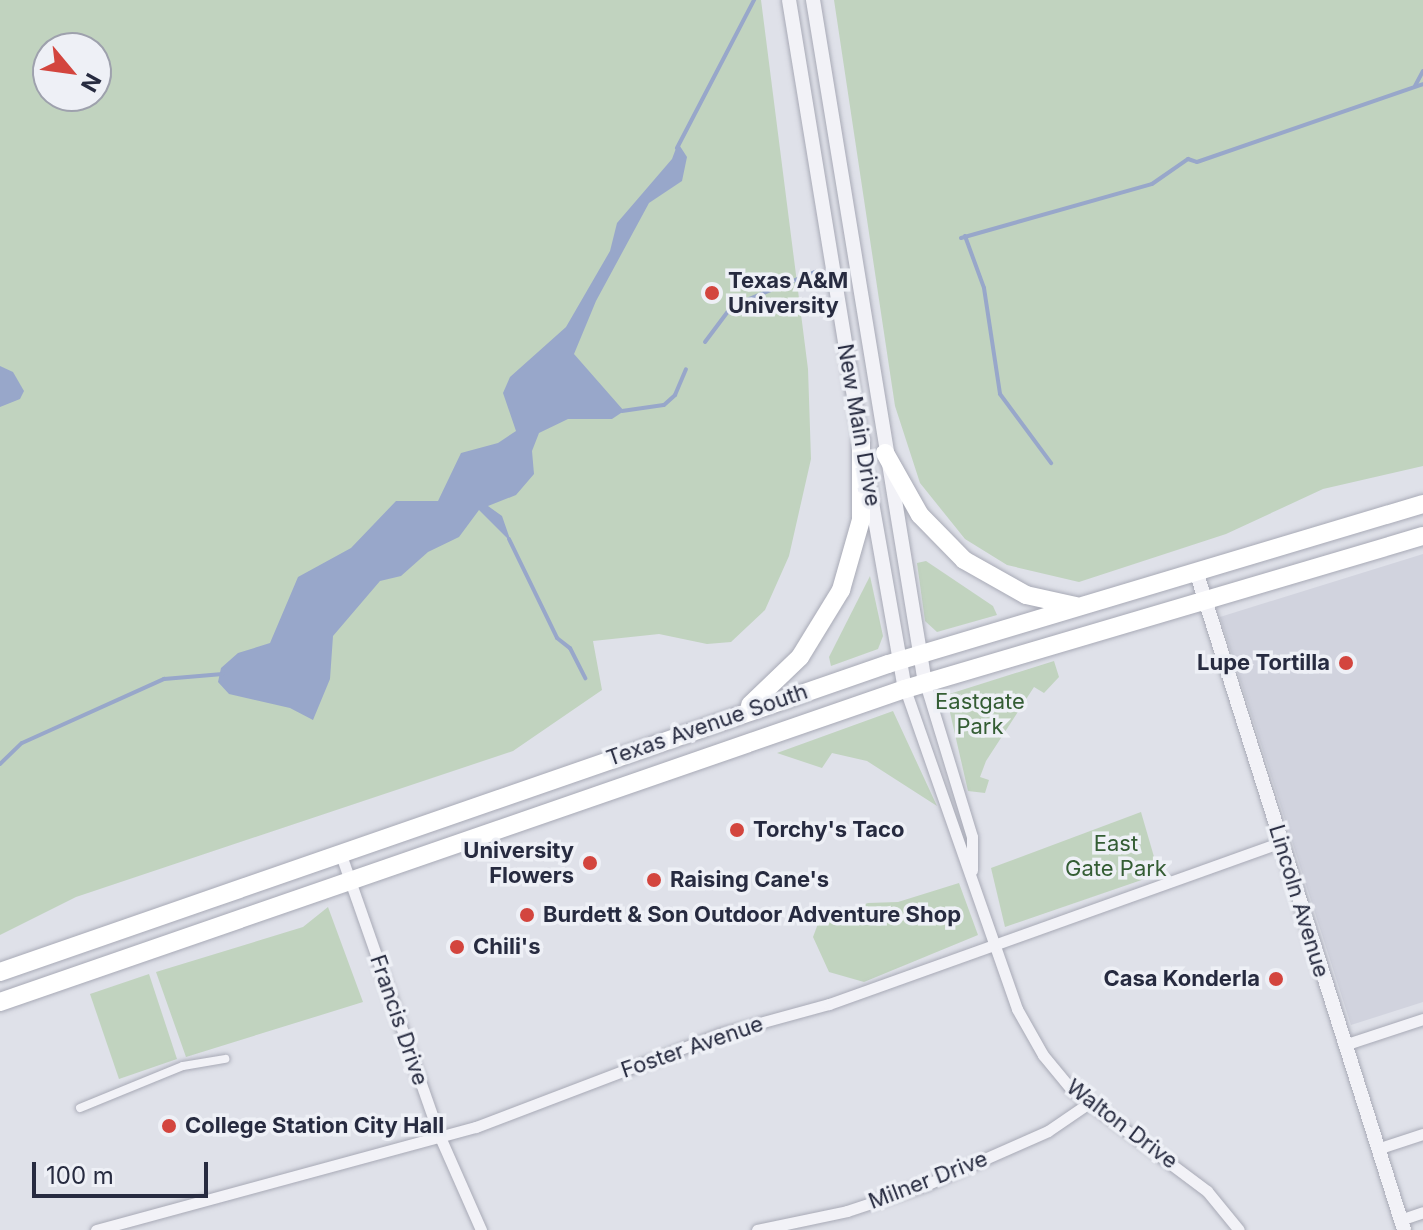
<!DOCTYPE html>
<html>
<head>
<meta charset="utf-8">
<style>
	body { margin:0 }
	#map { position:relative; width:1423px; height:1230px; overflow:hidden; background:#dfe1e9; font-family:Inter,sans-serif }
	div>[style] { position:absolute }
	[style*='--x'] { left:calc(var(--x)*1px); top:calc(var(--y)*1px); width:calc(var(--w)*1px); rotate:calc(var(--a)*1deg) }
	.built>* { inset:0; background:#d1d3de }
	.green>* { inset:0; background:#c1d3bf }
	.water>* { inset:0; background:#98a7ca }
	.stream>* { height:4px; margin:-2px; padding:0 2px; transform-origin:2px; border-radius:2px; background:#98a7ca }
	.roads { filter:drop-shadow(0 0 2px #a8aab6) drop-shadow(0 0 2px #a8aab6) }
	.pedestrian>* { height:8px; margin:-4px; padding:0 4px; transform-origin:4px; border-radius:4px; background:#f2f2f7 }
	.minor>* { height:11px; margin:-5.5px; padding:0 5.5px; transform-origin:5.5px; border-radius:5.5px; background:#f2f2f7 }
	.tertiary>* { height:14px; margin:-7px; padding:0 7px; transform-origin:7px; border-radius:7px; background:#f2f2f7 }
	.primary>* { height:18px; margin:-9px; padding:0 9px; transform-origin:9px; border-radius:9px; background:#fff }
	.dots>* { width:22px; height:22px; translate:-50% -50%; box-sizing:border-box; border:4px solid #eef0f6; border-radius:50% }
	span { translate:-50% -50%; white-space:nowrap; text-align:center; line-height:1.15; -webkit-text-stroke:7px #eef0f6; paint-order:stroke }
	.poi-label { font-size:22px; color:#272b40; font-weight:700 }
	.left { translate:0 -50%; text-align:left }
	.right { translate:-100% -50%; text-align:right }
	.street-label { font-size:22px; color:#272b40 }
	.park-label { font-size:22px; color:#345d34 }
	.north { position:absolute; left:32px; top:32px; width:80px; height:80px; box-sizing:border-box; background:#eef0f6; border:2px solid #9ea1ad; border-radius:50%; rotate:119deg; font-size:22px; font-weight:700; line-height:32px; text-align:center; color:#272b40 }
	.north::after { content:''; display:block; margin:auto; width:28px; height:36px; background:#d3453e; clip-path:polygon(50% 0,100% 100%,50% 72%,0 100%) }
	.scale { position:absolute; left:32px; top:1162px; width:176px; height:36px; box-sizing:border-box; border:4px solid #272b40; border-top:0; padding-left:10px; font-size:24px; line-height:28px; white-space:nowrap; color:#272b40; -webkit-text-stroke:6px #eef0f6; paint-order:stroke }
</style>
</head>
<body>
<div id="map">
	<div class="built">
		<i style="clip-path:polygon(1423px 554px,1423px 1002px,1351px 1025px,1220px 617px)"></i>
	</div>
	<div class="green">
		<i style="clip-path:polygon(evenodd,0 0,761px 0,808px 369px,811px 459px,789px 556px,765px 610px,731px 642px,707px 644px,659px 634px,593px 641px,602px 690px,513px 751px,76px 897px,0 935px,0 0,48px 48px,96px 48px,96px 96px,48px 96px,48px 48px)"></i>
		<i style="clip-path:polygon(834px 0,1423px 0,1423px 466px,1323px 489px,1226px 534px,1079px 582px,1007px 565px,965px 539px,920px 483px,895px 406px)"></i>
		<i style="clip-path:polygon(926px 561px,993px 606px,997px 615px,937px 632px,925px 621px,917px 563px)"></i>
		<i style="clip-path:polygon(870px 576px,883px 636px,878px 649px,831px 666px,829px 657px)"></i>
		<i style="clip-path:polygon(1054px 661px,1059px 677px,1044px 693px,1034px 687px,986px 761px,980px 777px,989px 780px,985px 793px,968px 791px,946px 695px)"></i>
		<i style="clip-path:polygon(893px 711px,937px 806px,867px 761px,832px 753px,822px 768px,777px 753px)"></i>
		<i style="clip-path:polygon(1141px 812px,1159px 874px,1005px 927px,991px 868px)"></i>
		<i style="clip-path:polygon(959px 883px,978px 935px,864px 982px,829px 972px,813px 937px,819px 921px,868px 903px,898px 902px)"></i>
		<i style="clip-path:polygon(328px 907px,363px 1002px,186px 1057px,156px 972px,303px 927px)"></i>
		<i style="clip-path:polygon(149px 974px,177px 1059px,119px 1079px,90px 994px)"></i>
	</div>
	<div class="water">
		<i style="clip-path:polygon(678px 143px,687px 157px,682px 181px,649px 203px,596px 301px,574px 354px,624px 411px,612px 419px,568px 419px,539px 433px,532px 451px,534px 474px,516px 495px,488px 506px,502px 516px,511px 542px,479px 510px,459px 537px,428px 552px,401px 576px,380px 581px,333px 636px,330px 679px,313px 720px,290px 708px,229px 694px,218px 682px,221px 668px,238px 653px,270px 643px,298px 577px,351px 548px,396px 501px,438px 501px,461px 453px,498px 443px,516px 431px,503px 393px,510px 377px,566px 327px,610px 251px,617px 223px,672px 159px)"></i>
		<i style="clip-path:polygon(0 366px,13px 372px,24px 391px,20px 399px,0 407px)"></i>
	</div>
	<div class="stream">
		<i style="--x:1415;--y:86;--w:17;--a:-62"></i>
		<i style="--x:677;--y:148;--w:167;--a:-62.5"></i>
		<i style="--x:965;--y:236;--w:55;--a:69.9"></i>
		<i style="--x:984;--y:288;--w:107;--a:81.4"></i>
		<i style="--x:1000;--y:394;--w:86;--a:53.5"></i>
		<i style="--x:961;--y:238;--w:198;--a:-15.8"></i>
		<i style="--x:1152;--y:184;--w:44;--a:-34.8"></i>
		<i style="--x:1188;--y:159;--w:9;--a:18"></i>
		<i style="--x:1197;--y:162;--w:239;--a:-19"></i>
		<i style="--x:705;--y:342;--w:45;--a:-53.1"></i>
		<i style="--x:732;--y:306;--w:90;--a:-22.3"></i>
		<i style="--x:622;--y:411;--w:42;--a:-8.1"></i>
		<i style="--x:664;--y:405;--w:15;--a:-42"></i>
		<i style="--x:675;--y:395;--w:28;--a:-67"></i>
		<i style="--x:509;--y:539;--w:110;--a:64.1"></i>
		<i style="--x:557;--y:638;--w:16;--a:38"></i>
		<i style="--x:570;--y:648;--w:34;--a:63"></i>
		<i style="--x:0;--y:764;--w:30;--a:-44"></i>
		<i style="--x:22;--y:743;--w:156;--a:-24.3"></i>
		<i style="--x:164;--y:679;--w:59;--a:-4.8"></i>
	</div>
	<div class="roads">
		<div class="pedestrian">
			<i style="--x:80;--y:1108;--w:111;--a:-22.2"></i>
			<i style="--x:183;--y:1066;--w:43;--a:-9.5"></i>
		</div>
		<div class="minor">
			<i style="--x:925;--y:683;--w:161;--a:73"></i>
			<i style="--x:972;--y:837;--w:33;--a:90"></i>
			<i style="--x:905;--y:689;--w:339;--a:70.7"></i>
			<i style="--x:1017;--y:1009;--w:53;--a:60.5"></i>
			<i style="--x:1043;--y:1055;--w:45;--a:50.4"></i>
			<i style="--x:1072;--y:1090;--w:169;--a:36.8"></i>
			<i style="--x:1207;--y:1191;--w:50;--a:50.6"></i>
			<i style="--x:340;--y:852;--w:302;--a:70.7"></i>
			<i style="--x:440;--y:1137;--w:102;--a:66.2"></i>
			<i style="--x:1344;--y:1045;--w:83;--a:-18.2"></i>
			<i style="--x:1377;--y:1149;--w:48;--a:-18.1"></i>
			<i style="--x:1400;--y:1220;--w:24;--a:-19"></i>
			<i style="--x:96;--y:1230;--w:394;--a:-15.2"></i>
			<i style="--x:476;--y:1127;--w:260;--a:-20.9"></i>
			<i style="--x:719;--y:1034;--w:114;--a:-15.3"></i>
			<i style="--x:829;--y:1004;--w:480;--a:-19.7"></i>
			<i style="--x:757;--y:1230;--w:92;--a:-11.9"></i>
			<i style="--x:847;--y:1211;--w:85;--a:-18.4"></i>
			<i style="--x:928;--y:1184;--w:131;--a:-23.8"></i>
			<i style="--x:1048;--y:1131;--w:50;--a:-34.3"></i>
		</div>
		<div class="tertiary">
			<i style="--x:789;--y:0;--w:456;--a:80.7"></i>
			<i style="--x:813;--y:0;--w:692;--a:80.69"></i>
			<i style="--x:867;--y:474;--w:218;--a:80"></i>
			<i style="--x:1196;--y:571;--w:691;--a:72.48"></i>
		</div>
		<div class="primary">
			<i style="--x:885;--y:453;--w:71;--a:60.6"></i>
			<i style="--x:920;--y:515;--w:63;--a:45.6"></i>
			<i style="--x:964;--y:560;--w:71;--a:29.4"></i>
			<i style="--x:1026;--y:595;--w:51;--a:12.4"></i>
			<i style="--x:750;--y:705;--w:69;--a:-43.8"></i>
			<i style="--x:800;--y:657;--w:79;--a:-58.5"></i>
			<i style="--x:841;--y:590;--w:73;--a:-74.1"></i>
			<i style="--x:861;--y:520;--w:80;--a:-90"></i>
			<i style="--x:0;--y:972;--w:940;--a:-19.13"></i>
			<i style="--x:888;--y:664;--w:558;--a:-16.65"></i>
			<i style="--x:0;--y:1002;--w:958;--a:-19.08"></i>
			<i style="--x:905;--y:689;--w:540;--a:-16.46"></i>
		</div>
	</div>
	<div class="dots">
		<i style="left:712px;top:293px;background:#d3453e"></i>
		<i style="left:1346px;top:663px;background:#d3453e"></i>
		<i style="left:737px;top:830px;background:#d3453e"></i>
		<i style="left:590px;top:863px;background:#d3453e"></i>
		<i style="left:654px;top:880px;background:#d3453e"></i>
		<i style="left:527px;top:915px;background:#d3453e"></i>
		<i style="left:457px;top:947px;background:#d3453e"></i>
		<i style="left:1276px;top:979px;background:#d3453e"></i>
		<i style="left:169px;top:1126px;background:#d3453e"></i>
	</div>
	<div class="poi-label">
		<span class="left" style="left:728px;top:293px">Texas A&amp;M<br>University</span>
		<span class="right" style="left:1330px;top:663px">Lupe Tortilla</span>
		<span class="left" style="left:753px;top:830px">Torchy's Taco</span>
		<span class="right" style="left:574px;top:863px">University<br>Flowers</span>
		<span class="left" style="left:670px;top:880px">Raising Cane's</span>
		<span class="left" style="left:543px;top:915px">Burdett &amp; Son Outdoor Adventure Shop</span>
		<span class="left" style="left:473px;top:947px">Chili's</span>
		<span class="right" style="left:1260px;top:979px">Casa Konderla</span>
		<span class="left" style="left:185px;top:1126px">College Station City Hall</span>
	</div>
	<div class="street-label">
		<span style="left:859px;top:425px;rotate:80deg">New Main Drive</span>
		<span style="left:707px;top:725px;rotate:-19deg">Texas Avenue South</span>
		<span style="left:1299px;top:901px;rotate:73deg">Lincoln Avenue</span>
		<span style="left:399px;top:1020px;rotate:71deg">Francis Drive</span>
		<span style="left:692px;top:1047px;rotate:-19deg">Foster Avenue</span>
		<span style="left:1122px;top:1124px;rotate:37deg">Walton Drive</span>
		<span style="left:928px;top:1180px;rotate:-21deg">Milner Drive</span>
	</div>
	<div class="park-label">
		<span style="left:980px;top:714px">Eastgate<br>Park</span>
		<span style="left:1116px;top:856px">East<br>Gate Park</span>
	</div>
	<div class="north">N</div>
	<div class="scale">100 m</div>
</div>
</body>
</html>
